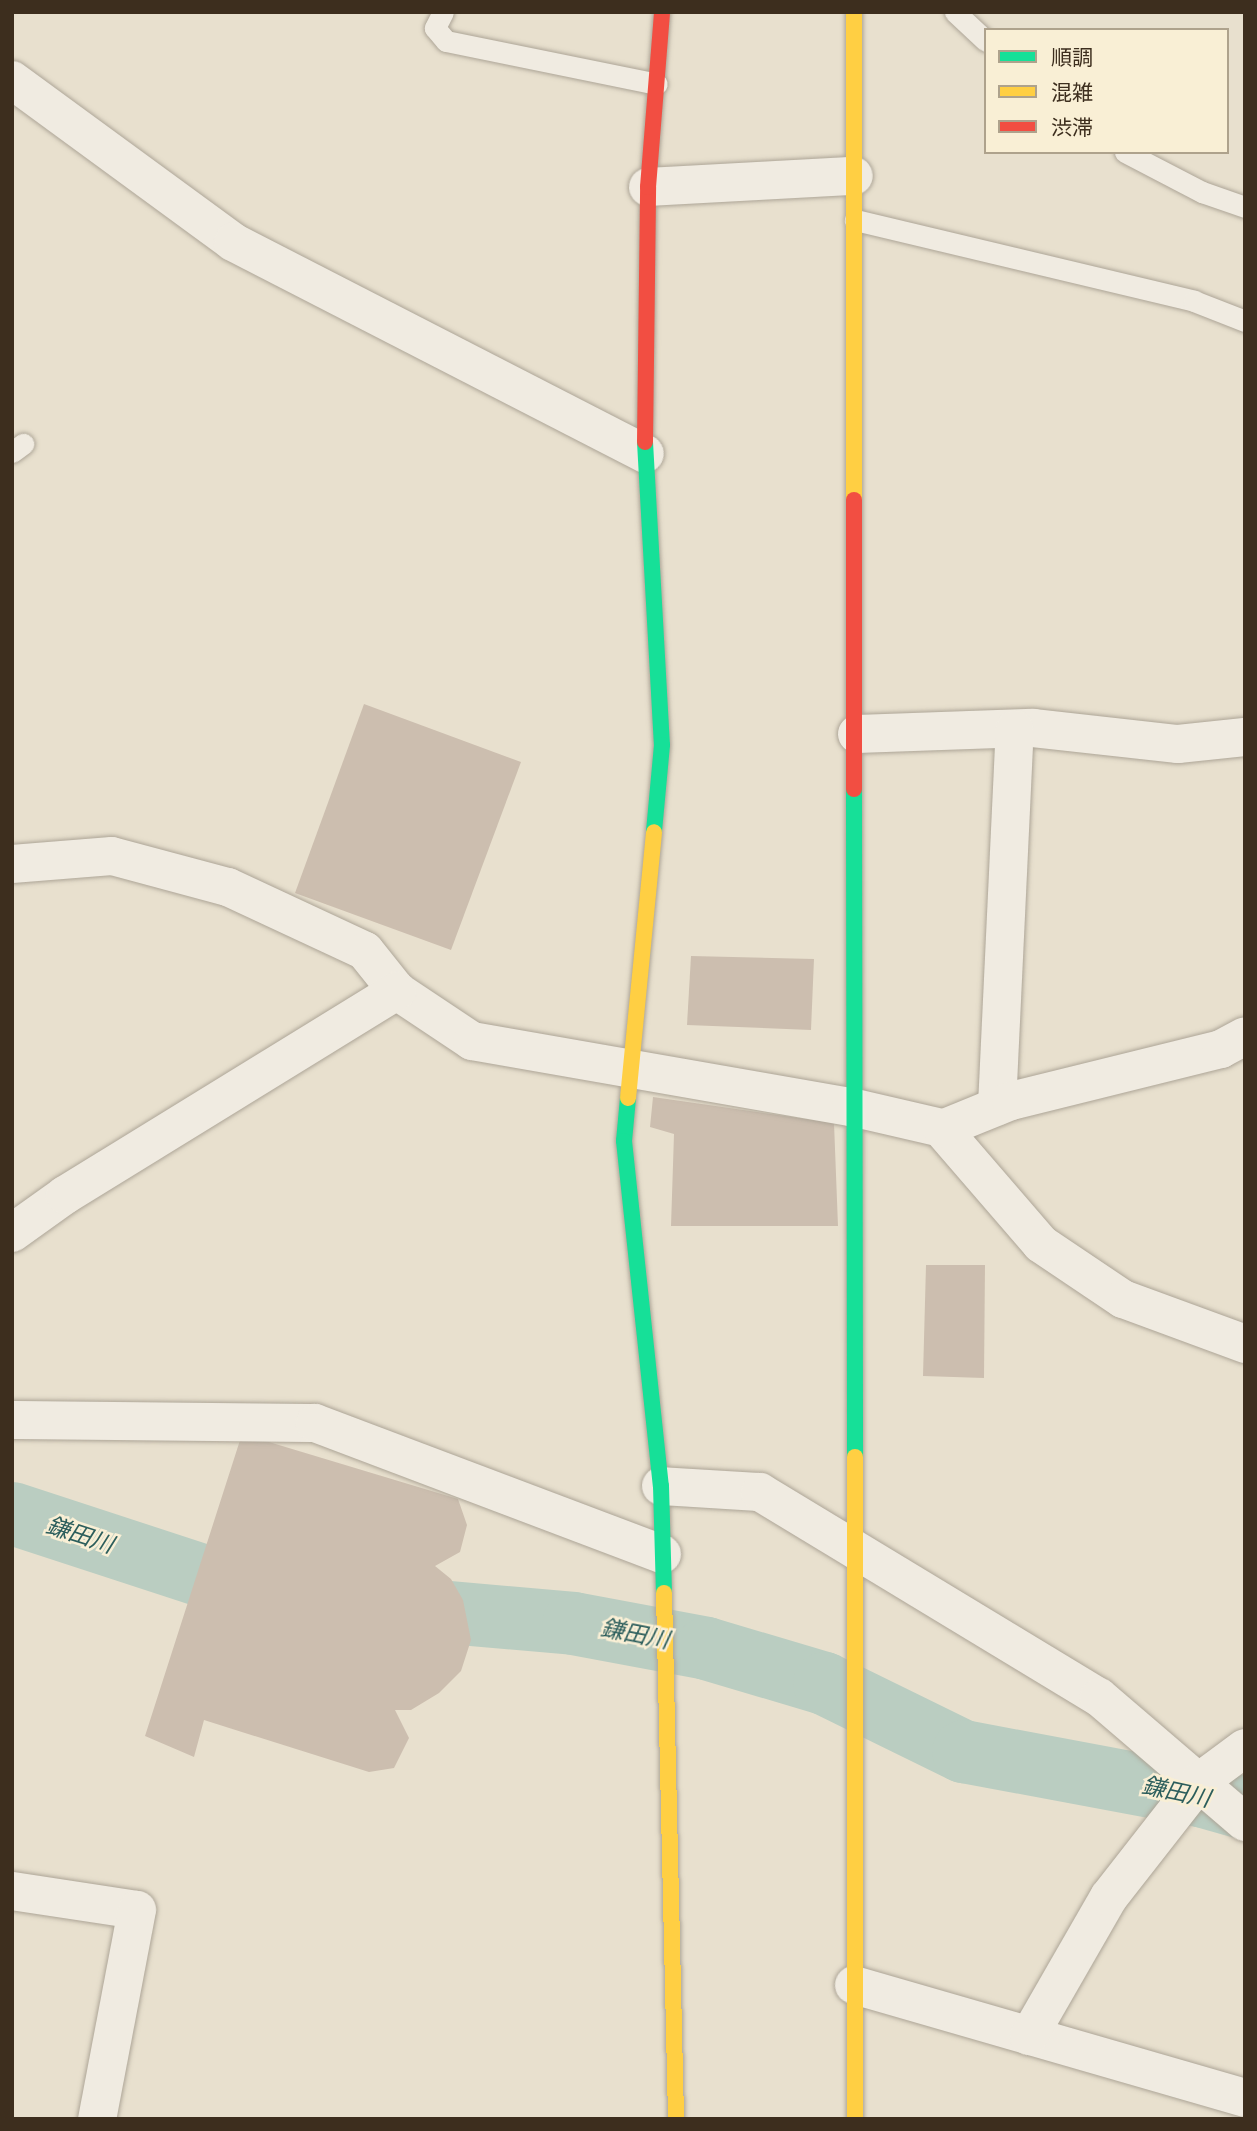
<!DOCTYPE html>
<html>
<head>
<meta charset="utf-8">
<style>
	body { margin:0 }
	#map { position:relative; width:1257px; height:2131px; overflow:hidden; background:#e8e0ce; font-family:"Source Serif 4","Noto Sans JP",serif }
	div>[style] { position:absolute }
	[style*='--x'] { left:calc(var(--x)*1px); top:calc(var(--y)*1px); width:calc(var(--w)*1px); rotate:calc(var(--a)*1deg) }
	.river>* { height:63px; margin:-31.5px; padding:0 31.5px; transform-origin:31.5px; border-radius:31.5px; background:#bacdc1 }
	.building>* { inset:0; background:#ccbeaf }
	.roads { filter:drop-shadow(0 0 2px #ada597) drop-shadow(0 0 2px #ada597) }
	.lane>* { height:21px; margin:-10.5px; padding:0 10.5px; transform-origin:10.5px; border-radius:10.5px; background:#f0ebe1 }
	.street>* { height:38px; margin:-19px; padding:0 19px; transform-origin:19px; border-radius:19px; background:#f0ebe1 }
	.fast>* { height:16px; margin:-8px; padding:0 8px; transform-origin:8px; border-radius:8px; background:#16e098 }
	.slow>* { height:16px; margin:-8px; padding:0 8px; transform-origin:8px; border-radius:8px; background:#ffcf43 }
	.jam>* { height:16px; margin:-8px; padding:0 8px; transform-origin:8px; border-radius:8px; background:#f24e42 }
	span { translate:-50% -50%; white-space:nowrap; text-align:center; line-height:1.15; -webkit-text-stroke:5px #f9efd5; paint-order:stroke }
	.water-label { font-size:23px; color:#2c5e5c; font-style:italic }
	.frame { position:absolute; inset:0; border:14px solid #3d2e1e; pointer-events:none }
	.legend { position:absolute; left:984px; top:28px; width:245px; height:126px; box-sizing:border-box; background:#f9efd5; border:2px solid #aea28c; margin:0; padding:9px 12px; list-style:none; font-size:21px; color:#3d2e1e }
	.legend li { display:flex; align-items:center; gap:14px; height:35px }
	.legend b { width:35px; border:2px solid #aea28c }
</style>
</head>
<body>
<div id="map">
	<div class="river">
		<i style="--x:12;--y:1513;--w:248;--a:18.1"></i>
		<i style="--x:248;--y:1590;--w:32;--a:7"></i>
		<i style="--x:380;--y:1606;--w:194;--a:5"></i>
		<i style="--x:573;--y:1623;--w:135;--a:10.6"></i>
		<i style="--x:706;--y:1648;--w:123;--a:16.5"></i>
		<i style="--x:824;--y:1683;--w:155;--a:26.1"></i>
		<i style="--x:963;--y:1751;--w:244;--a:10.6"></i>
		<i style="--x:1203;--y:1796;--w:44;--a:15.9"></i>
	</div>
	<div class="building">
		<i style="clip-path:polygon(364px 704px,521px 762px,451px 950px,295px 893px)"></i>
		<i style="clip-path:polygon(691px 956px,814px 959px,811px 1030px,687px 1025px)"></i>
		<i style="clip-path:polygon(653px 1097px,834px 1123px,838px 1226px,671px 1226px,674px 1134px,650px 1127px)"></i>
		<i style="clip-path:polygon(926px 1265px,985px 1265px,984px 1378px,923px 1376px)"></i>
		<i style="clip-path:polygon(242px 1434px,458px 1499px,467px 1525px,460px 1552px,435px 1566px,451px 1579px,463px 1600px,471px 1640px,461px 1671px,439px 1693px,411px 1710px,395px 1710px,409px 1738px,394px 1768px,369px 1772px,204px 1720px,194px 1757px,145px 1736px)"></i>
	</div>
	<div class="roads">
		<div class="lane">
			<i style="--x:443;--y:12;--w:18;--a:117"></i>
			<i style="--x:435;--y:28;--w:17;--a:50"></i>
			<i style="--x:446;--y:41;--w:215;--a:11.5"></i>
			<i style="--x:955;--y:12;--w:42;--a:43.1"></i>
			<i style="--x:1125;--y:152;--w:87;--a:27.5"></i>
			<i style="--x:1202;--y:192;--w:46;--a:19.2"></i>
			<i style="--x:855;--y:220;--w:349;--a:13.4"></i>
			<i style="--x:1194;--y:301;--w:55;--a:21.4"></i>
			<i style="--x:12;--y:452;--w:14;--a:-36"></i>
		</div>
		<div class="street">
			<i style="--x:12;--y:80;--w:274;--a:36.2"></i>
			<i style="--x:233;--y:242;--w:463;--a:27.2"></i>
			<i style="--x:648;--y:187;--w:206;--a:-3.1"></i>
			<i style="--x:857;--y:734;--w:176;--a:-2"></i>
			<i style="--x:1033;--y:728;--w:146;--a:6.3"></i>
			<i style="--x:1178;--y:744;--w:67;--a:-6"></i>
			<i style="--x:12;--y:864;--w:100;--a:-4.6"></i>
			<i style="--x:112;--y:856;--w:120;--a:15"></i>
			<i style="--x:228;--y:887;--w:151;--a:25"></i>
			<i style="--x:365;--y:951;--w:51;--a:51.3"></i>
			<i style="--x:397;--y:991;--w:90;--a:33.7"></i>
			<i style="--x:472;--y:1041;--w:385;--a:9.9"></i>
			<i style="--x:851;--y:1107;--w:92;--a:13.1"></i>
			<i style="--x:941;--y:1128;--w:153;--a:49.2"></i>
			<i style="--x:1041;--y:1244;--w:99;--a:33.9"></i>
			<i style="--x:1123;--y:1299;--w:130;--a:20.2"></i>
			<i style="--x:997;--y:1106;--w:377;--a:-87.3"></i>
			<i style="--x:942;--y:1129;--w:74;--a:-22.1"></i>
			<i style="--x:1011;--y:1101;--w:216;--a:-13.9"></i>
			<i style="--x:1221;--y:1049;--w:27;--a:-28"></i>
			<i style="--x:12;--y:1233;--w:65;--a:-35.6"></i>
			<i style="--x:65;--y:1195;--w:390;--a:-31.6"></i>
			<i style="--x:12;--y:1420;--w:303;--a:0.6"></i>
			<i style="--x:315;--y:1423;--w:371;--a:20.7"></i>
			<i style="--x:661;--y:1486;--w:99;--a:3.5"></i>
			<i style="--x:760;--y:1492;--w:396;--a:31.2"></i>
			<i style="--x:1099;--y:1697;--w:192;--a:40.6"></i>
			<i style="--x:12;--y:1891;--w:126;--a:8.6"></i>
			<i style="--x:137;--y:1910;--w:213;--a:100.8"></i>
			<i style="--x:854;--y:1985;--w:407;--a:16.1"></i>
			<i style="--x:1029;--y:2036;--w:160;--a:-60.1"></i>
			<i style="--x:1109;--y:1897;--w:146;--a:-52"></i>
			<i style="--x:1199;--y:1782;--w:57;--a:-36.5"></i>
		</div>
		<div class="fast">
			<i style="--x:645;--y:442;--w:303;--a:86.8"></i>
			<i style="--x:662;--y:745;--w:87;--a:95.3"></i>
			<i style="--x:854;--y:789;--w:668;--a:89.91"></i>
			<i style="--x:628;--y:1098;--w:43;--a:95.3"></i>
			<i style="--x:624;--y:1141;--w:347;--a:83.9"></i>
			<i style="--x:661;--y:1486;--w:107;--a:88.4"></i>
		</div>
		<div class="slow">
			<i style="--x:854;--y:12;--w:488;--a:90"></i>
			<i style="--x:628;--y:1098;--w:267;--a:-84.4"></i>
			<i style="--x:855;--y:1457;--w:662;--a:90"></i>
			<i style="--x:664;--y:1593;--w:526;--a:88.69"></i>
		</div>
		<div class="jam">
			<i style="--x:645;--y:442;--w:255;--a:-89.3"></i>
			<i style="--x:648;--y:187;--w:176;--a:-85.4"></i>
			<i style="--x:854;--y:500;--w:289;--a:90"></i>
		</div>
	</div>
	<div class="water-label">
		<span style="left:80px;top:1535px;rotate:18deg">鎌田川</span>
		<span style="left:635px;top:1634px;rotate:11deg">鎌田川</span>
		<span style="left:1176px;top:1792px;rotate:12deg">鎌田川</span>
	</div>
	<div class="frame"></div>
	<ul class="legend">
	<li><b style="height:9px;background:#16e098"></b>順調</li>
	<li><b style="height:9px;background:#ffcf43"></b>混雑</li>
	<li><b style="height:9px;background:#f24e42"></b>渋滞</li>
	</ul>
</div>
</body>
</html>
